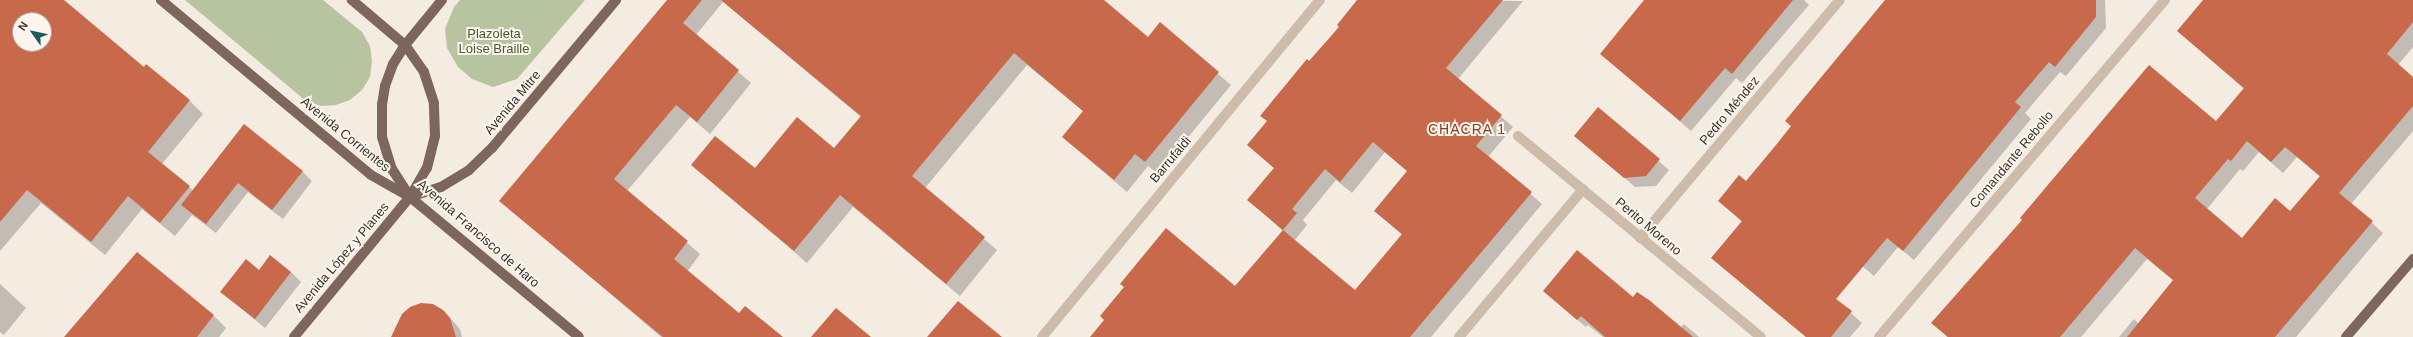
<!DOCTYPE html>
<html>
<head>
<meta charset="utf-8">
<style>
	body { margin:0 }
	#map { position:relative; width:2413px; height:337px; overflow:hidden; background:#f4ebe1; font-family:Helvetica,sans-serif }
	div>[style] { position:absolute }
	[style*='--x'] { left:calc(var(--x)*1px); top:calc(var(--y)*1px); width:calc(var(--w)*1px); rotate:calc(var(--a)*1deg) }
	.green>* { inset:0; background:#b8c4a0 }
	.shadow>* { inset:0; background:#0003 }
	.building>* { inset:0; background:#c8694b }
	.street>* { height:10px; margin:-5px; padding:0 5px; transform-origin:5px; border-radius:5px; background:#cdbbac }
	.primary>* { height:10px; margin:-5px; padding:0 5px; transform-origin:5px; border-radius:5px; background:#7d675c }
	span { translate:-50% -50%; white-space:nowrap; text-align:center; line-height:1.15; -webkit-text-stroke:4px #fbf5ee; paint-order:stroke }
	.park-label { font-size:13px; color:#4a5a2e }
	.street-label { font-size:13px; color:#3b302b }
	.neighbourhood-label { font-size:14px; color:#8c3b22; letter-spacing:1px }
	.north { position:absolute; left:12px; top:12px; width:40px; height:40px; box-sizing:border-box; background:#fbf5ee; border:1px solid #aea6a0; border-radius:50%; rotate:303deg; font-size:11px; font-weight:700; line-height:16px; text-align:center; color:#3b302b }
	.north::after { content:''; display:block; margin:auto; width:14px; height:18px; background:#1f5a5e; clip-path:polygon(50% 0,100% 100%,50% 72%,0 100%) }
</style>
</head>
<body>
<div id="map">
	<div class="green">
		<i style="clip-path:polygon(185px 0,323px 0,362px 32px,370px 46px,372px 61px,370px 77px,362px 90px,350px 100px,336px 105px,321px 106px,306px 101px)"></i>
		<i style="clip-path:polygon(460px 0,585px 0,517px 79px,493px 87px,472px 79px,458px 67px,447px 48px,445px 29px,454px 7px)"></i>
	</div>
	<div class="shadow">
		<i style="clip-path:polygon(evenodd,0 0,63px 0,144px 68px,189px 100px,203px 114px,162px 164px,194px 191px,302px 171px,312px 181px,283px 219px,248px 192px,216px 233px,192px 215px,175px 236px,142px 209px,105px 255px,41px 203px,0 251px,0 0,20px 20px,44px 20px,44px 44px,20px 44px,20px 20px)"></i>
		<i style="clip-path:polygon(668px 0,1102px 0,1148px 38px,1160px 24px,1231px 85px,1158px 174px,1148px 166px,1127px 192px,1063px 137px,1084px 112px,1027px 65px,925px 188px,997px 250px,960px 296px,853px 207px,807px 263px,693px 165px,755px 170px,835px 150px,861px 117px,723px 2px,696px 35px,751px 83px,710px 134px,690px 117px,627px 191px,700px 254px,687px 272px,739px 315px,781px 337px,661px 337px,501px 201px)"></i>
		<i style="clip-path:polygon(evenodd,1359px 0,1523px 1px,1458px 79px,1513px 127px,1488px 157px,1542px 204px,1431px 337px,1091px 337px,1105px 320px,1125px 287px,1235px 288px,1283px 231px,1249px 200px,1275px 169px,1249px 145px,1359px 0,1385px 152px,1408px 172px,1375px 211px,1402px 235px,1355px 292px,1294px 241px,1307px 225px,1303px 220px,1336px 180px,1352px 193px,1385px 152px)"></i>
		<i style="clip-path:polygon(1645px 0,1804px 0,1809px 5px,1742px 83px,1736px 78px,1691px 131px,1601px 54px)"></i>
		<i style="clip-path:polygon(1886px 0,2105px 0,2106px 28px,2066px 76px,2060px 72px,2025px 113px,2031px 119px,1914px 260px,1898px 247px,1874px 276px,1836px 244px,1809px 276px,1862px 323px,1850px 337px,1806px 337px,1713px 258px,1742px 222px,1719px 201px,1747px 182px,1792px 127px,1786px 121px)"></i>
		<i style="clip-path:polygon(evenodd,2211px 0,2413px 0,2413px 47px,2398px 65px,2413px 78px,2413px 131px,2351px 204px,2383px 233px,2296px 337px,2119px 337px,2134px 319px,2139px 324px,2174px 281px,2147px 259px,2081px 337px,1947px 337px,1937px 326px,2216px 123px,2244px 89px,2178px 31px,2211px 0,2259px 152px,2283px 173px,2297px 157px,2320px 177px,2291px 212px,2242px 239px,2207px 209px,2240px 169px,2243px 171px,2259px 152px)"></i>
		<i style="clip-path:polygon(1598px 109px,1669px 170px,1656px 186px,1635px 187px,1586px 145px)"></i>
		<i style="clip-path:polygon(259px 271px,291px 272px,301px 282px,265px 328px,221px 292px)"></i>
		<i style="clip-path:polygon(0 284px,26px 308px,4px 335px,0 332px)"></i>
		<i style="clip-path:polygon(1544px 291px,1633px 299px,1680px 328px,1684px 324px,1699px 337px,1603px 337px,1588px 325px,1586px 327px)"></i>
		<i style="clip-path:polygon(443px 310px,460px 329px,462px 337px,397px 337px)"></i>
		<i style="clip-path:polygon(214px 316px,226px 328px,219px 337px,65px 337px)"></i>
	</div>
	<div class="building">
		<i style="clip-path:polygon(evenodd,0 0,64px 0,144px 67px,146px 64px,190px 100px,148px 152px,190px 186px,160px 223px,128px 196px,91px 242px,27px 190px,0 222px,0 0,20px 20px,44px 20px,44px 44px,20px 44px,20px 20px)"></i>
		<i style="clip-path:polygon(667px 0,702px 0,683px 23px,739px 70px,697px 122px,676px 105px,614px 179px,688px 241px,674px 259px,739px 313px,745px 306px,783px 337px,663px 337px,499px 201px)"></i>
		<i style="clip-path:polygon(721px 0,1104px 0,1148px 37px,1160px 22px,1219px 72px,1145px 162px,1135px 154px,1114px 180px,1062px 137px,1083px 111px,1014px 53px,912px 176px,985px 237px,946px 284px,840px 195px,794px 251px,691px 165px,715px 136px,755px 168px,797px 117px,834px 148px,861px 116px)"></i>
		<i style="clip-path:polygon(evenodd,1357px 0,1503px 0,1446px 68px,1502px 115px,1476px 146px,1532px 192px,1410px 337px,1090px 337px,1104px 320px,1100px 316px,1124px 287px,1120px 284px,1166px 228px,1235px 286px,1283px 230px,1247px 200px,1274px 168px,1247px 145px,1267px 121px,1260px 116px,1307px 59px,1309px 61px,1339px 27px,1337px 25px,1357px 0,1373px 142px,1407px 171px,1374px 211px,1402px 234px,1355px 290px,1283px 230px,1297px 213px,1292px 209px,1325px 169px,1340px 182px,1373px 142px)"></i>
		<i style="clip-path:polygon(1644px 0,1793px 0,1732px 74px,1725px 68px,1680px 121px,1600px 54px)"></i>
		<i style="clip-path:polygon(1885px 0,2096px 0,2096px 17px,2055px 67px,2049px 62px,2015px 102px,2021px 107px,1903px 251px,1887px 238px,1836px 299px,1852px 311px,1831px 337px,1806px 337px,1711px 258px,1742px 221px,1718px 201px,1739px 175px,1746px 181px,1776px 145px,1791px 126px,1785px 121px)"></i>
		<i style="clip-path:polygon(evenodd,2203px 0,2413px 0,2413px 22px,2387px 54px,2413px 77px,2413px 106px,2339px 193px,2373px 221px,2275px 337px,2127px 337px,2173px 280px,2135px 248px,2060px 337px,1948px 337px,1931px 323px,2022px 220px,2020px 218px,2149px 65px,2216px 121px,2244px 88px,2177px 31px,2203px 0,2247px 141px,2271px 162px,2285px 147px,2320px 176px,2290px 211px,2275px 198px,2242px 238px,2195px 198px,2228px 159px,2231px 161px,2247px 141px)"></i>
		<i style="clip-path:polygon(1598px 107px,1660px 159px,1646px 176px,1624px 178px,1574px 136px)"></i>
		<i style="clip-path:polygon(244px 124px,303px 171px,272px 210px,238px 183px,206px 224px,181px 205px)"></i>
		<i style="clip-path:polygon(1577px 250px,1633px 297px,1637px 292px,1649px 300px,1693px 337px,1605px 337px,1581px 316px,1577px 320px,1543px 291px)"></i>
		<i style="clip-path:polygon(137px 252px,214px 315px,197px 337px,64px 337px)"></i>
		<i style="clip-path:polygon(270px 255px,291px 272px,255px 319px,220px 292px,246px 259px,259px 270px)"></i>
		<i style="clip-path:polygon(958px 301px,1002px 337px,927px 337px)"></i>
		<i style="clip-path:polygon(421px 303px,433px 304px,443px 310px,450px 318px,456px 337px,391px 337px,402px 314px,410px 307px)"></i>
		<i style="clip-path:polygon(836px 308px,871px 337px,811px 337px)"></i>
	</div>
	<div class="street">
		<i style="--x:1518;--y:136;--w:315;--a:39.6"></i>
		<i style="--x:1640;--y:238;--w:311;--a:-50"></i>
		<i style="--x:1042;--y:337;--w:437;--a:-50.5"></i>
		<i style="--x:1459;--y:337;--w:193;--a:-50"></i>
		<i style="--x:1879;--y:337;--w:442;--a:-49.7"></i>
	</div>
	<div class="primary">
		<i style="--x:161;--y:0;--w:273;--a:39.8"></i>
		<i style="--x:371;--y:175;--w:45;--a:29.4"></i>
		<i style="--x:442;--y:0;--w:58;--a:129.4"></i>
		<i style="--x:405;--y:45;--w:22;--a:122"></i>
		<i style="--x:393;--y:64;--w:23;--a:110"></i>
		<i style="--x:385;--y:86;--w:18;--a:99"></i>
		<i style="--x:382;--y:104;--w:33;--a:90"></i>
		<i style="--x:382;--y:137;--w:34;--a:73"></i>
		<i style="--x:392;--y:169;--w:33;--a:57"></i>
		<i style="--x:410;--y:197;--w:219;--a:39.6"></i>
		<i style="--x:410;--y:197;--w:33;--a:-18"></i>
		<i style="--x:441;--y:187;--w:33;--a:-31"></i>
		<i style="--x:469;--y:170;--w:32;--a:-44"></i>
		<i style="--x:492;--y:148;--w:193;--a:-50"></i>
		<i style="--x:294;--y:337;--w:182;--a:-50.4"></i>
		<i style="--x:410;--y:197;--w:34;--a:-60"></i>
		<i style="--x:427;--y:168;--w:33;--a:-76"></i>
		<i style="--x:435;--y:136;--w:33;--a:-92"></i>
		<i style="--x:434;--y:103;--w:33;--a:-108"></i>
		<i style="--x:424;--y:72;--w:33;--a:-125"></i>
		<i style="--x:405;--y:45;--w:70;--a:-139.7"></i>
		<i style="--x:2346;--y:337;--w:103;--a:-49.3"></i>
	</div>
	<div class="park-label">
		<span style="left:494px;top:42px">Plazoleta<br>Loise Braille</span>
	</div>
	<div class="street-label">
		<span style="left:513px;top:103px;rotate:-50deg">Avenida Mitre</span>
		<span style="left:1730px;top:111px;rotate:-50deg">Pedro Méndez</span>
		<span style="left:345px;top:135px;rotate:39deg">Avenida Corrientes</span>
		<span style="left:1171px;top:160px;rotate:-50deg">Barrufaldi</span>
		<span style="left:2012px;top:160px;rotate:-50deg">Comandante Rebollo</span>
		<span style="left:1648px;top:227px;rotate:40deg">Perito Moreno</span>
		<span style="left:478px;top:234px;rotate:41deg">Avenida Francisco de Haro</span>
		<span style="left:342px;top:258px;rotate:-50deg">Avenida López y Planes</span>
	</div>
	<div class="neighbourhood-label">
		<span style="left:1467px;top:129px">CHACRA 1</span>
	</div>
	<div class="north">N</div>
</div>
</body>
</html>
